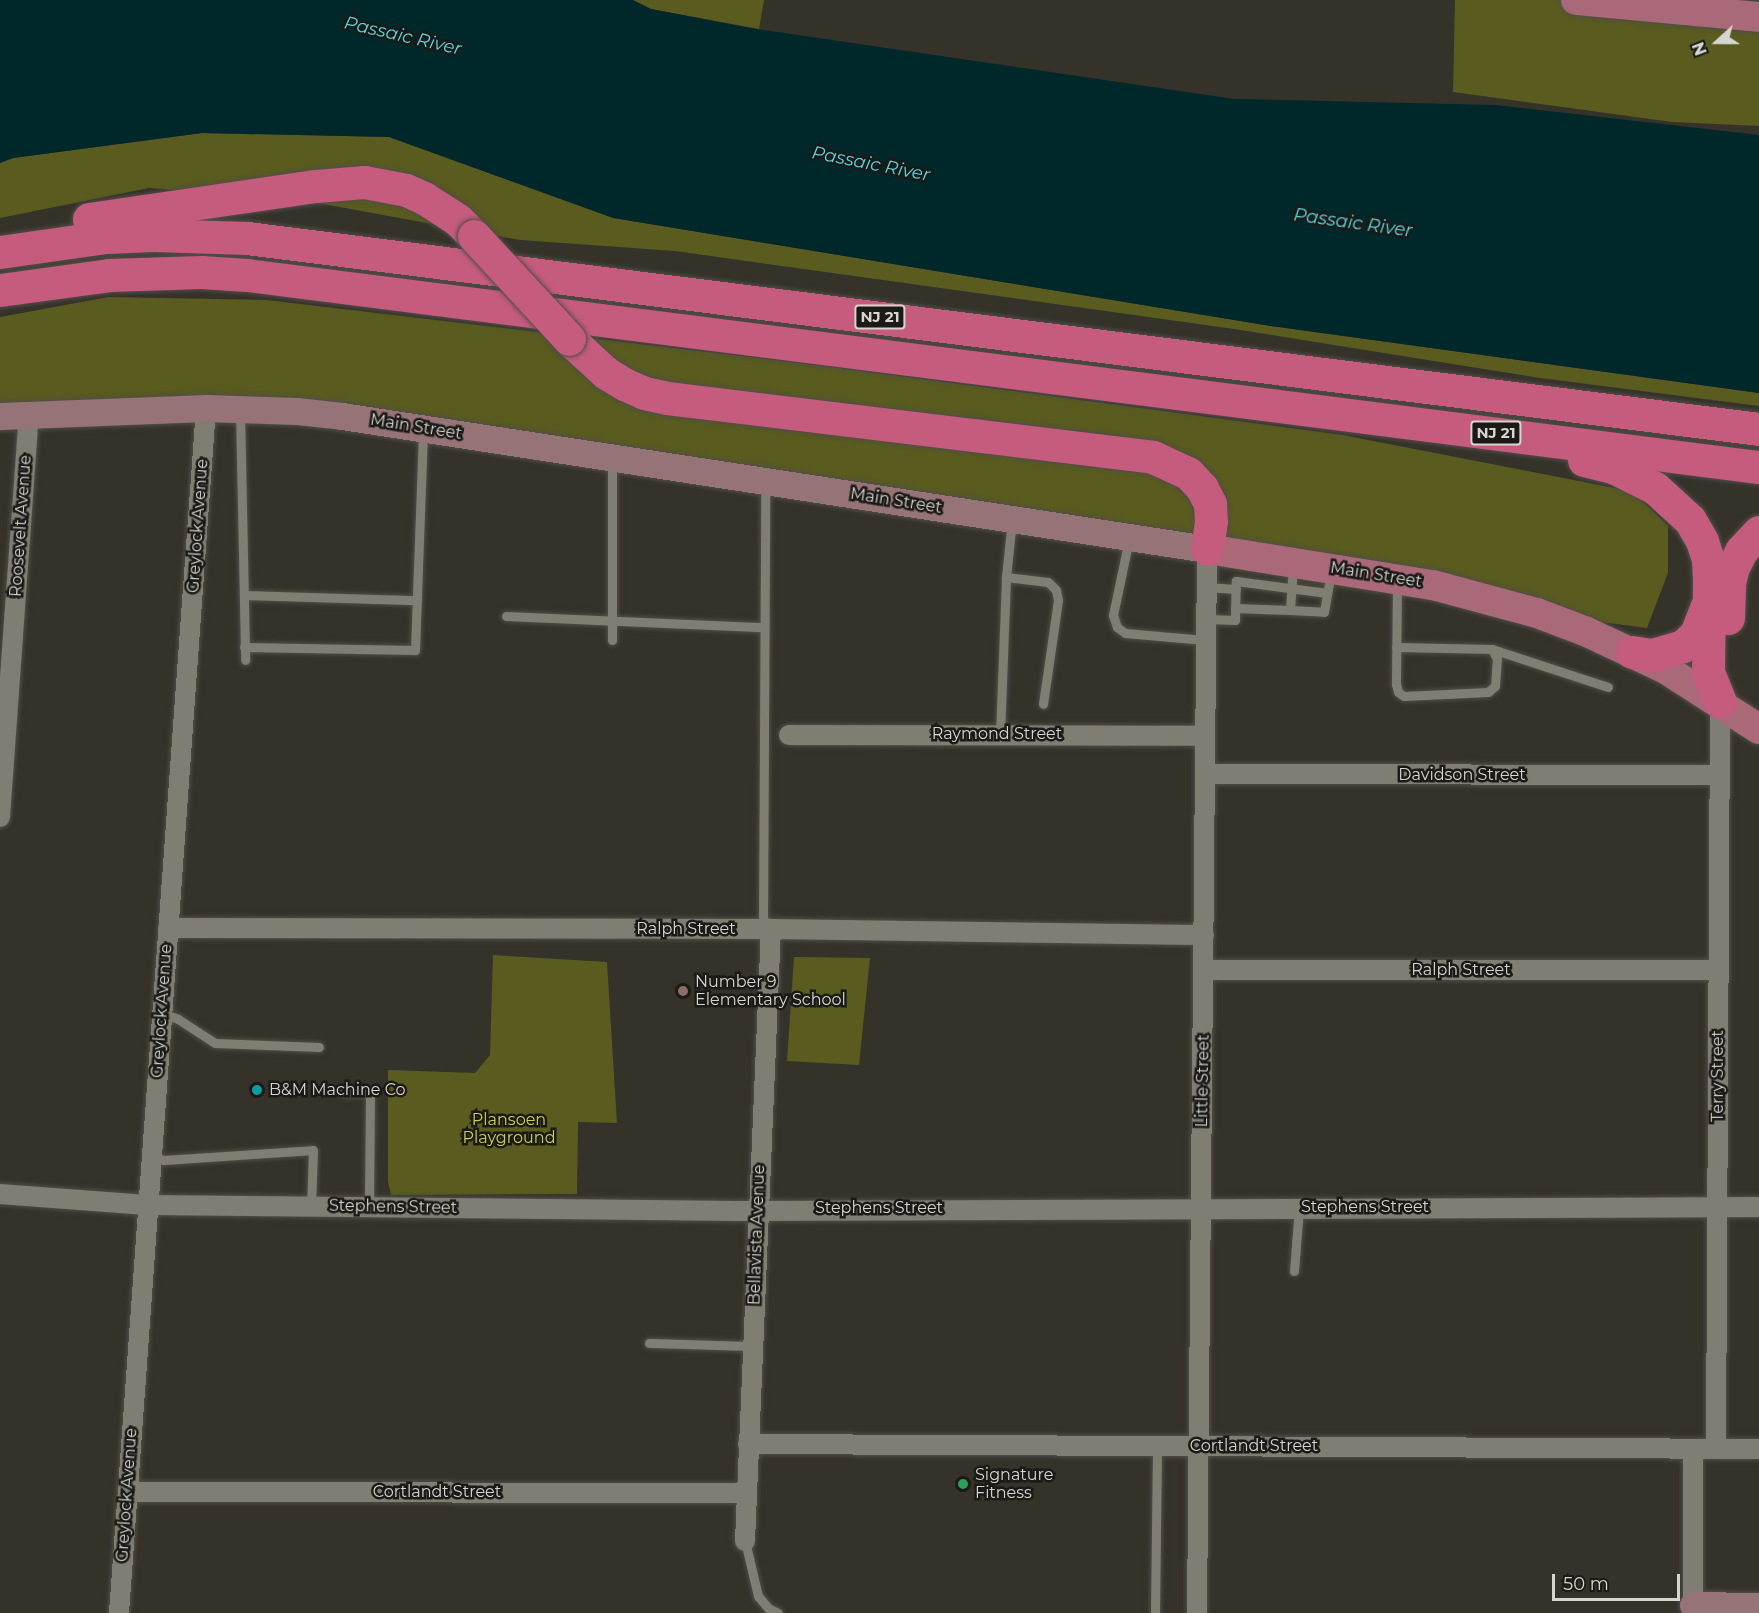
<!DOCTYPE html>
<html>
<head>
<meta charset="utf-8">
<style>
	body { margin:0 }
	#map { position:relative; width:1759px; height:1613px; overflow:hidden; background:#35322a; font-family:Montserrat,sans-serif }
	div>[style] { position:absolute }
	[style*='--x'] { left:calc(var(--x)*1px); top:calc(var(--y)*1px); width:calc(var(--w)*1px); rotate:calc(var(--a)*1deg) }
	.green>* { inset:0; background:#595b1f }
	.water>* { inset:0; background:#00282b }
	.roads { filter:drop-shadow(0 0 2px #514e47) drop-shadow(0 0 2px #514e47) }
	.lane>* { height:9px; margin:-4.5px; padding:0 4.5px; transform-origin:4.5px; border-radius:4.5px; background:#807d73 }
	.street>* { height:20px; margin:-10px; padding:0 10px; transform-origin:10px; border-radius:10px; background:#807d73 }
	.secondary>* { height:27px; margin:-13.5px; padding:0 13.5px; transform-origin:13.5px; border-radius:13.5px; background:#957376 }
	.primary>* { height:30px; margin:-15px; padding:0 15px; transform-origin:15px; border-radius:15px; background:#a96979 }
	.highway>* { height:33px; margin:-16.5px; padding:0 16.5px; transform-origin:16.5px; border-radius:16.5px; background:#c55b7d }
	.bridges { filter:drop-shadow(0 0 2px #514e47) drop-shadow(0 0 2px #514e47) }
	.highway-bridge>* { height:33px; margin:-16.5px; padding:0 16.5px; transform-origin:16.5px; border-radius:16.5px; background:#c55b7d }
	.dots>* { width:16px; height:16px; translate:-50% -50%; box-sizing:border-box; border:3px solid #1b1a16; border-radius:50% }
	span { translate:-50% -50%; white-space:nowrap; text-align:center; line-height:1.15; -webkit-text-stroke:5px #1b1a16; paint-order:stroke }
	.shield-label span { padding:2px 4px; background:#1b1a16; border:2px solid; border-radius:4px; -webkit-text-stroke-width:0 }
	.shield-label { font-size:15px; color:#d7d5d0; font-weight:700 }
	.street-label { font-size:16px; color:#d7d5d0 }
	.poi-label { font-size:16px; color:#d7d5d0 }
	.left { translate:0 -50%; text-align:left }
	.park-label { font-size:16px; color:#cacd58 }
	.water-label { font-size:18px; color:#5ad8e2; font-style:italic }
	.north { position:absolute; left:1687px; top:12px; width:60px; height:60px; -webkit-text-stroke:4px #1b1a16; paint-order:stroke; rotate:249deg; font-size:16px; font-weight:700; line-height:24px; text-align:center; color:#d7d5d0 }
	.north::after { content:''; display:block; margin:auto; width:21px; height:27px; background:#d7d5d0; clip-path:polygon(50% 0,100% 100%,50% 72%,0 100%) }
	.scale { position:absolute; left:1552px; top:1574px; width:128px; height:27px; box-sizing:border-box; border:3px solid #d7d5d0; border-top:0; padding-left:8px; font-size:18px; line-height:21px; white-space:nowrap; color:#d7d5d0; -webkit-text-stroke:4px #1b1a16; paint-order:stroke }
</style>
</head>
<body>
<div id="map">
	<div class="green">
		<i style="clip-path:polygon(633px 0,764px 0,759px 29px,651px 9px)"></i>
		<i style="clip-path:polygon(1455px 0,1576px 0,1759px 17px,1759px 126px,1672px 122px,1453px 92px)"></i>
		<i style="clip-path:polygon(202px 133px,389px 137px,614px 218px,1271px 326px,1759px 393px,1759px 406px,1540px 378px,1241px 330px,675px 251px,520px 240px,296px 199px,149px 188px,0 218px,0 163px,13px 158px)"></i>
		<i style="clip-path:polygon(108px 297px,267px 300px,816px 365px,1343px 435px,1640px 493px,1636px 495px,1668px 526px,1668px 573px,1647px 628px,1577px 619px,306px 403px,0 411px,0 317px)"></i>
		<i style="clip-path:polygon(493px 955px,607px 962px,617px 1123px,578px 1122px,577px 1194px,391px 1195px,388px 1182px,388px 1070px,475px 1073px,490px 1055px)"></i>
		<i style="clip-path:polygon(794px 957px,870px 958px,859px 1065px,787px 1061px)"></i>
	</div>
	<div class="water">
		<i style="clip-path:polygon(0 0,633px 0,651px 9px,750px 28px,1234px 99px,1496px 105px,1759px 135px,1759px 393px,1271px 326px,613px 218px,389px 137px,202px 133px,13px 158px,0 163px)"></i>
	</div>
	<div class="roads">
		<div class="lane">
			<i style="--x:240;--y:411;--w:249;--a:88.8"></i>
			<i style="--x:1129;--y:539;--w:78;--a:101.9"></i>
			<i style="--x:1113;--y:615;--w:13;--a:72"></i>
			<i style="--x:1117;--y:627;--w:10;--a:37"></i>
			<i style="--x:1125;--y:633;--w:80;--a:5"></i>
			<i style="--x:1006;--y:577;--w:57;--a:-84"></i>
			<i style="--x:1397;--y:584;--w:100;--a:90.6"></i>
			<i style="--x:1396;--y:684;--w:8;--a:76"></i>
			<i style="--x:1398;--y:692;--w:7;--a:34"></i>
			<i style="--x:1404;--y:696;--w:84;--a:-2.7"></i>
			<i style="--x:1488;--y:692;--w:9;--a:-41"></i>
			<i style="--x:1495;--y:686;--w:27;--a:-86"></i>
			<i style="--x:1497;--y:659;--w:11;--a:-117"></i>
			<i style="--x:1206;--y:587;--w:30;--a:4"></i>
			<i style="--x:244;--y:595;--w:173;--a:1.7"></i>
			<i style="--x:1235;--y:608;--w:55;--a:2.1"></i>
			<i style="--x:1290;--y:610;--w:44;--a:-86.1"></i>
			<i style="--x:1290;--y:610;--w:34;--a:3"></i>
			<i style="--x:1324;--y:612;--w:41;--a:-80.1"></i>
			<i style="--x:506;--y:616;--w:257;--a:2.5"></i>
			<i style="--x:1206;--y:619;--w:29;--a:2"></i>
			<i style="--x:1235;--y:620;--w:39;--a:-89"></i>
			<i style="--x:1236;--y:581;--w:92;--a:7.5"></i>
			<i style="--x:612;--y:640;--w:180;--a:-90"></i>
			<i style="--x:244;--y:647;--w:171;--a:1"></i>
			<i style="--x:415;--y:650;--w:220;--a:-87.9"></i>
			<i style="--x:1396;--y:647;--w:96;--a:1.2"></i>
			<i style="--x:1492;--y:649;--w:122;--a:18.1"></i>
			<i style="--x:1000;--y:735;--w:158;--a:-87.8"></i>
			<i style="--x:1006;--y:577;--w:42;--a:6.8"></i>
			<i style="--x:1048;--y:582;--w:11;--a:45"></i>
			<i style="--x:1056;--y:590;--w:10;--a:79"></i>
			<i style="--x:1058;--y:600;--w:105;--a:98.2"></i>
			<i style="--x:763;--y:929;--w:445;--a:-89.7"></i>
			<i style="--x:161;--y:1013;--w:18;--a:19"></i>
			<i style="--x:178;--y:1019;--w:44;--a:33"></i>
			<i style="--x:215;--y:1043;--w:104;--a:2.2"></i>
			<i style="--x:344;--y:1092;--w:26;--a:0"></i>
			<i style="--x:370;--y:1092;--w:115;--a:90.5"></i>
			<i style="--x:151;--y:1157;--w:13;--a:13"></i>
			<i style="--x:164;--y:1160;--w:149;--a:-3.8"></i>
			<i style="--x:313;--y:1150;--w:56;--a:92"></i>
			<i style="--x:1294;--y:1271;--w:64;--a:-85.5"></i>
			<i style="--x:649;--y:1343;--w:104;--a:1.7"></i>
			<i style="--x:745;--y:1541;--w:57;--a:76.7"></i>
			<i style="--x:758;--y:1596;--w:16;--a:50"></i>
			<i style="--x:768;--y:1608;--w:11;--a:27"></i>
			<i style="--x:1155;--y:1613;--w:167;--a:-89.3"></i>
		</div>
		<div class="street">
			<i style="--x:789;--y:735;--w:415;--a:0.1"></i>
			<i style="--x:1205;--y:774;--w:515;--a:0.11"></i>
			<i style="--x:0;--y:817;--w:403;--a:-85.9"></i>
			<i style="--x:168;--y:928;--w:603;--a:0.1"></i>
			<i style="--x:771;--y:929;--w:433;--a:0.8"></i>
			<i style="--x:1204;--y:970;--w:514;--a:0"></i>
			<i style="--x:0;--y:1194;--w:147;--a:4.3"></i>
			<i style="--x:147;--y:1205;--w:592;--a:0.58"></i>
			<i style="--x:739;--y:1211;--w:1020;--a:-0.22"></i>
			<i style="--x:748;--y:1444;--w:1011;--a:0.28"></i>
			<i style="--x:1693;--y:1449;--w:164;--a:90"></i>
			<i style="--x:1716;--y:1449;--w:747;--a:-89.69"></i>
			<i style="--x:128;--y:1492;--w:618;--a:0.09"></i>
			<i style="--x:745;--y:1541;--w:613;--a:-87.57"></i>
			<i style="--x:119;--y:1613;--w:1208;--a:-85.87"></i>
			<i style="--x:1197;--y:1613;--w:1064;--a:-89.46"></i>
		</div>
		<div class="secondary">
			<i style="--x:0;--y:416;--w:206;--a:-2.2"></i>
			<i style="--x:206;--y:408;--w:91;--a:1.9"></i>
			<i style="--x:297;--y:411;--w:45;--a:6.3"></i>
			<i style="--x:342;--y:416;--w:875;--a:8.74"></i>
			<i style="--x:1693;--y:1605;--w:66;--a:0.9"></i>
		</div>
		<div class="primary">
			<i style="--x:1576;--y:0;--w:184;--a:5.3"></i>
			<i style="--x:1207;--y:549;--w:229;--a:9.1"></i>
			<i style="--x:1433;--y:585;--w:108;--a:15.1"></i>
			<i style="--x:1537;--y:613;--w:53;--a:20.8"></i>
			<i style="--x:1587;--y:632;--w:85;--a:25.1"></i>
			<i style="--x:1664;--y:668;--w:113;--a:32.7"></i>
		</div>
		<div class="highway">
			<i style="--x:89;--y:219;--w:229;--a:-8.3"></i>
			<i style="--x:316;--y:186;--w:48;--a:-4.8"></i>
			<i style="--x:364;--y:182;--w:43;--a:10.8"></i>
			<i style="--x:406;--y:190;--w:20;--a:24"></i>
			<i style="--x:424;--y:198;--w:40;--a:32.9"></i>
			<i style="--x:458;--y:220;--w:23;--a:45"></i>
			<i style="--x:0;--y:252;--w:107;--a:-8.1"></i>
			<i style="--x:106;--y:237;--w:48;--a:-2.4"></i>
			<i style="--x:154;--y:235;--w:93;--a:1.8"></i>
			<i style="--x:247;--y:238;--w:1524;--a:7.2"></i>
			<i style="--x:0;--y:290;--w:110;--a:-7.8"></i>
			<i style="--x:109;--y:275;--w:92;--a:-1.9"></i>
			<i style="--x:201;--y:272;--w:46;--a:3.7"></i>
			<i style="--x:247;--y:275;--w:1524;--a:7.24"></i>
			<i style="--x:569;--y:339;--w:50;--a:42.6"></i>
			<i style="--x:606;--y:373;--w:21;--a:31"></i>
			<i style="--x:624;--y:384;--w:22;--a:24"></i>
			<i style="--x:644;--y:393;--w:24;--a:12"></i>
			<i style="--x:667;--y:398;--w:490;--a:6.9"></i>
			<i style="--x:1153;--y:457;--w:38;--a:25"></i>
			<i style="--x:1188;--y:473;--w:21;--a:47"></i>
			<i style="--x:1202;--y:488;--w:18;--a:63"></i>
			<i style="--x:1210;--y:504;--w:17;--a:87"></i>
			<i style="--x:1211;--y:521;--w:28;--a:98"></i>
			<i style="--x:1584;--y:460;--w:30;--a:14"></i>
			<i style="--x:1613;--y:467;--w:47;--a:26.6"></i>
			<i style="--x:1655;--y:488;--w:47;--a:42.4"></i>
			<i style="--x:1690;--y:520;--w:24;--a:60"></i>
			<i style="--x:1702;--y:541;--w:20;--a:72"></i>
			<i style="--x:1708;--y:560;--w:22;--a:87"></i>
			<i style="--x:1709;--y:582;--w:90;--a:90.6"></i>
			<i style="--x:1708;--y:672;--w:32;--a:68"></i>
			<i style="--x:1728;--y:618;--w:35;--a:-88"></i>
			<i style="--x:1729;--y:583;--w:16;--a:-76"></i>
			<i style="--x:1733;--y:567;--w:18;--a:-63"></i>
			<i style="--x:1741;--y:551;--w:26;--a:-47"></i>
			<i style="--x:1632;--y:652;--w:20;--a:9"></i>
			<i style="--x:1652;--y:655;--w:32;--a:-16"></i>
			<i style="--x:1683;--y:646;--w:18;--a:-43"></i>
			<i style="--x:1696;--y:634;--w:28;--a:-69"></i>
		</div>
	</div>
	<div class="bridges">
		<div class="highway-bridge">
			<i style="--x:474;--y:236;--w:140;--a:47.3"></i>
		</div>
	</div>
	<div class="dots">
		<i style="left:683px;top:991px;background:#8d6e63"></i>
		<i style="left:257px;top:1090px;background:#0f9aa8"></i>
		<i style="left:963px;top:1484px;background:#2e9e5b"></i>
	</div>
	<div class="shield-label">
		<span style="left:880px;top:317px">NJ 21</span>
		<span style="left:1496px;top:433px">NJ 21</span>
	</div>
	<div class="street-label">
		<span style="left:416px;top:427px;rotate:9deg">Main Street</span>
		<span style="left:896px;top:501px;rotate:9deg">Main Street</span>
		<span style="left:21px;top:526px;rotate:-86deg">Roosevelt Avenue</span>
		<span style="left:198px;top:526px;rotate:-86deg">Greylock Avenue</span>
		<span style="left:1376px;top:575px;rotate:9deg">Main Street</span>
		<span style="left:997px;top:734px">Raymond Street</span>
		<span style="left:1462px;top:775px">Davidson Street</span>
		<span style="left:686px;top:929px">Ralph Street</span>
		<span style="left:1461px;top:970px">Ralph Street</span>
		<span style="left:162px;top:1011px;rotate:-86deg">Greylock Avenue</span>
		<span style="left:1718px;top:1076px;rotate:-90deg">Terry Street</span>
		<span style="left:1203px;top:1081px;rotate:-89deg">Little Street</span>
		<span style="left:393px;top:1207px;rotate:1deg">Stephens Street</span>
		<span style="left:1365px;top:1207px">Stephens Street</span>
		<span style="left:879px;top:1208px">Stephens Street</span>
		<span style="left:757px;top:1235px;rotate:-88deg">Bellavista Avenue</span>
		<span style="left:1254px;top:1446px">Cortlandt Street</span>
		<span style="left:437px;top:1492px">Cortlandt Street</span>
		<span style="left:127px;top:1495px;rotate:-86deg">Greylock Avenue</span>
	</div>
	<div class="poi-label">
		<span class="left" style="left:695px;top:991px">Number 9<br>Elementary School</span>
		<span class="left" style="left:269px;top:1090px">B&amp;M Machine Co</span>
		<span class="left" style="left:975px;top:1484px">Signature<br>Fitness</span>
	</div>
	<div class="park-label">
		<span style="left:509px;top:1129px">Plansoen<br>Playground</span>
	</div>
	<div class="water-label">
		<span style="left:403px;top:36px;rotate:13deg">Passaic River</span>
		<span style="left:871px;top:164px;rotate:11deg">Passaic River</span>
		<span style="left:1353px;top:223px;rotate:8deg">Passaic River</span>
	</div>
	<div class="north">N</div>
	<div class="scale">50 m</div>
</div>
</body>
</html>
